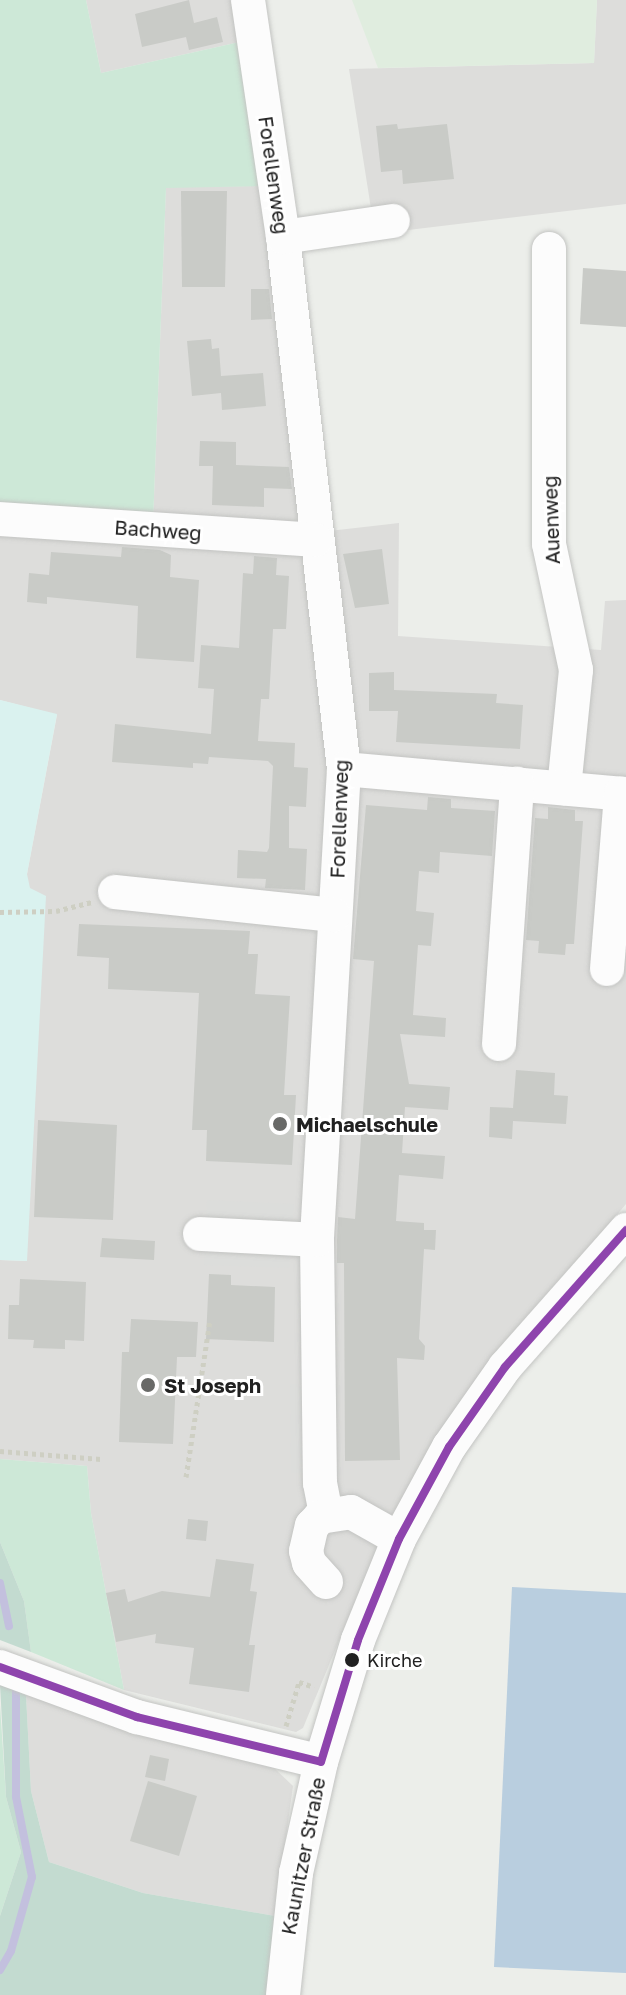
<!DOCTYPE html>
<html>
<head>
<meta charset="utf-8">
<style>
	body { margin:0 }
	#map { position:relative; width:626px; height:1995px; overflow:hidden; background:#eceeea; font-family:"Golos Text",sans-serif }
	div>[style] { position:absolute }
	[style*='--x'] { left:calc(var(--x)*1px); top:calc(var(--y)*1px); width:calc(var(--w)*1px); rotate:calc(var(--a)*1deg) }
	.residential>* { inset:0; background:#dddddb }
	.religious>* { inset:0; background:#dcdddb }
	.farmland>* { inset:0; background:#e0eddf }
	.grass>* { inset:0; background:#cde8d7 }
	.forest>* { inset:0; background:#c3dbd0 }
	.park>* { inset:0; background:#daf2ef }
	.pitch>* { inset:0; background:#b9cedf }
	.stream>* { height:8px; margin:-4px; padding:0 4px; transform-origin:4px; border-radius:4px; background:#c3c0de }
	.building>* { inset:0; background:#c9cbc7 }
	.path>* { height:5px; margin-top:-2.5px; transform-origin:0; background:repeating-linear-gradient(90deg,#cecfc3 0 4px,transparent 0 8px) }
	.roads { filter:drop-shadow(0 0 2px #c3c4c2) drop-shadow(0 0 2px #c3c4c2) }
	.minor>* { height:34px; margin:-17px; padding:0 17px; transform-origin:17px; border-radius:17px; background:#fcfcfc }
	.bus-1>* { height:8px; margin:-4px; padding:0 4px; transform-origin:4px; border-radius:4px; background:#8e44ad }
	.dots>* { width:22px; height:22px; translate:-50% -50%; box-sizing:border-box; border:4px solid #fff; border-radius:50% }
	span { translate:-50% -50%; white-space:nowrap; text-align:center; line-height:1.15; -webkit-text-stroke:6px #fff; paint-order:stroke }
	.bus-label { font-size:18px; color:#212121 }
	.left { translate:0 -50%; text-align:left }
	.street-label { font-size:20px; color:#212121 }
	.poi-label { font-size:20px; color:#212121; font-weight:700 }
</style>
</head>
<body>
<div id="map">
	<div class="residential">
		<i style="clip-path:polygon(86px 0,243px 0,244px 41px,101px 73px)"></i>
		<i style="clip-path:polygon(597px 0,626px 0,626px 204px,375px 234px,349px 69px,594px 63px)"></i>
		<i style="clip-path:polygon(265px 186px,303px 534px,399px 523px,398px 636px,601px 650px,605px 601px,626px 600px,626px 1204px,494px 1360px,378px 1546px,303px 1728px,296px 1732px,124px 1690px,91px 1513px,87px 1466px,0 1459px,0 1260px,26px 1261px,27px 874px,57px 715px,0 700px,0 528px,153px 523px,166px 187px)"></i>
		<i style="clip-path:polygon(26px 1695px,269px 1763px,293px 1786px,275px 1916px,143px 1893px,49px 1862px,31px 1791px)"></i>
	</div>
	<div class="religious">
		<i style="clip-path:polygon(207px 1200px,294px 1204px,289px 1268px,204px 1265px)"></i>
		<i style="clip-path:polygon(290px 1384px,312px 1384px,311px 1474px,291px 1473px)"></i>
	</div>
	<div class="farmland">
		<i style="clip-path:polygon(352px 0,597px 0,594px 63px,378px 68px)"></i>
	</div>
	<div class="grass">
		<i style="clip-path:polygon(0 0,86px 0,101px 73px,244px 41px,265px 186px,166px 188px,153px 523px,0 511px)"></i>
		<i style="clip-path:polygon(0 1459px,87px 1466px,91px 1513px,124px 1690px,31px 1652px,24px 1601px,0 1542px)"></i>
		<i style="clip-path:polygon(0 1705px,6px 1797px,21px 1852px,0 1916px)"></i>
	</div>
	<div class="forest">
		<i style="clip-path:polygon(0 1542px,24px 1601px,31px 1652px,0 1640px)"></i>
		<i style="clip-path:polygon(0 1684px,26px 1695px,31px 1791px,49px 1862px,143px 1893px,275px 1916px,270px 1995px,0 1995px,0 1916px,21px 1852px,6px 1797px)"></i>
	</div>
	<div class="park">
		<i style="clip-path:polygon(0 700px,57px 714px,27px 874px,30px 888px,46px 896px,27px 1261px,0 1260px)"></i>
	</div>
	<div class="pitch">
		<i style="clip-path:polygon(512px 1587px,626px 1593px,626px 1973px,494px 1967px)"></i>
	</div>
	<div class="stream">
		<i style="--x:0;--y:1583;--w:44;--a:78.2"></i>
		<i style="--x:0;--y:1970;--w:22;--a:-60"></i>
		<i style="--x:11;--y:1951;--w:77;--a:-74.2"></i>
		<i style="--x:32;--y:1877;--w:82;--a:-101.3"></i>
		<i style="--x:16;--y:1797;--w:105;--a:-90"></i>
	</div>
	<div class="building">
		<i style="clip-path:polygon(189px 0,194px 23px,217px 17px,223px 42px,189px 50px,186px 37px,142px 47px,135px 14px)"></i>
		<i style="clip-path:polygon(397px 124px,398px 129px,447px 124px,454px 179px,403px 184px,402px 170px,381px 172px,376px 126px)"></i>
		<i style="clip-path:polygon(181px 191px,227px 191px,225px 287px,182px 287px)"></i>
		<i style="clip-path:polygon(583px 268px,626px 271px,626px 327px,580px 324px)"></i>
		<i style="clip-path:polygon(251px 289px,269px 289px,272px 319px,251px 320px)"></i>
		<i style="clip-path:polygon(211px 339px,212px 349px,219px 348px,221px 376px,263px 373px,266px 406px,222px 410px,221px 393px,192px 396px,187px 341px)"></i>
		<i style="clip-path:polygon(200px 441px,236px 442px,236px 465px,289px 467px,292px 489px,264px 488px,264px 507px,212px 505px,213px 466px,199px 466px)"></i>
		<i style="clip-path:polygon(122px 547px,160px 550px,171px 555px,170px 577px,199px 580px,194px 662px,136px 658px,138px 606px,47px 597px,47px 604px,27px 602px,29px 573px,49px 575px,51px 552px,121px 557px)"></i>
		<i style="clip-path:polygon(382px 549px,389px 604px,355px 608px,343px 554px)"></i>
		<i style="clip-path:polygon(254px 556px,277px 558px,276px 575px,289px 576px,286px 629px,273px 629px,269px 699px,261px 699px,258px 741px,295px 743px,294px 767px,308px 768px,306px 807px,289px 806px,289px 848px,307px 849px,305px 890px,265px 888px,266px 879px,237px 878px,238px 850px,267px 852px,269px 848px,273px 766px,268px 761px,209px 757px,208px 764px,193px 763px,193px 768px,112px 762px,115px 724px,211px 734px,214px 689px,198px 688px,201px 645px,239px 648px,243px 573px,253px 574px)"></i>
		<i style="clip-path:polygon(394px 672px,394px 690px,497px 694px,496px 703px,523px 705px,520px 749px,396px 742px,398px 711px,369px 711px,369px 673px)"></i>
		<i style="clip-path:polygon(428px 797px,451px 799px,451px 808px,495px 811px,492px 856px,440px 852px,439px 873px,419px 871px,416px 911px,434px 913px,431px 946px,418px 945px,413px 1015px,446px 1018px,445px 1037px,400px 1034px,409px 1084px,450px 1087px,448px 1110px,405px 1107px,402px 1153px,445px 1156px,443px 1179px,399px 1175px,396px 1221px,424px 1223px,424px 1230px,436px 1230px,435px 1250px,424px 1249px,419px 1339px,425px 1346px,424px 1360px,397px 1358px,400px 1460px,345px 1461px,344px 1263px,337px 1263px,337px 1240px,338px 1217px,355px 1219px,374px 961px,353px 959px,366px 805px,427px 810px)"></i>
		<i style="clip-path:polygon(548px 807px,575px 810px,575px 821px,583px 821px,574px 944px,566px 944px,565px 955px,538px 953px,539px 941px,526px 940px,535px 818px,548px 819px)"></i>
		<i style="clip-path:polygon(79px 924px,250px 931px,248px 954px,258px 954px,255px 994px,290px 996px,284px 1095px,296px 1095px,292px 1165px,206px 1161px,207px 1130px,192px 1130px,199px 993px,108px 989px,109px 958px,77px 956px)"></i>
		<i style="clip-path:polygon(516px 1070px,555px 1073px,554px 1095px,568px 1096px,566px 1124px,513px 1121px,512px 1139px,489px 1137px,490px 1107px,513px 1108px)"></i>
		<i style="clip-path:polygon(38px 1120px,117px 1125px,113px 1220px,34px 1217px)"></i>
		<i style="clip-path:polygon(102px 1238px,155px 1241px,154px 1260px,100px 1257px)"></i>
		<i style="clip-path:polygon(209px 1274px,231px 1275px,231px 1285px,275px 1287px,274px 1342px,206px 1339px)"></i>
		<i style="clip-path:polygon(20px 1279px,86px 1282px,84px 1341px,65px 1340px,65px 1349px,33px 1348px,34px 1340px,8px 1339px,9px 1305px,19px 1305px)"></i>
		<i style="clip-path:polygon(131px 1319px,198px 1322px,196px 1357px,177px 1357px,173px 1444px,119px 1442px,122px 1352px,129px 1352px)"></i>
		<i style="clip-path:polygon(188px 1519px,208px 1521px,206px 1541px,186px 1539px)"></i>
		<i style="clip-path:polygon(216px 1559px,254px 1564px,250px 1591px,257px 1592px,249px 1645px,255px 1645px,249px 1692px,189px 1684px,194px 1648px,155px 1643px,156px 1634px,116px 1642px,106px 1593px,125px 1589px,128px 1602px,162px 1591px,210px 1597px)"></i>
		<i style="clip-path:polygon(150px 1755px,169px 1759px,165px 1781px,145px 1777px)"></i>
		<i style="clip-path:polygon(148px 1781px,197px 1796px,179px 1856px,130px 1841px)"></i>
	</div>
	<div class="path">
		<i style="--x:0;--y:912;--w:56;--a:-1"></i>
		<i style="--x:56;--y:911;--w:37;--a:-14"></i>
		<i style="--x:0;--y:1451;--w:101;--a:4.5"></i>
		<i style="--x:186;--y:1477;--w:158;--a:-81.3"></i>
		<i style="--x:286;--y:1726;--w:46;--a:-73.5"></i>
		<i style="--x:299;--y:1682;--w:16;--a:18"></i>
	</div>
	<div class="roads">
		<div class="minor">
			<i style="--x:248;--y:0;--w:240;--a:81.6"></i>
			<i style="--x:283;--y:237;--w:535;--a:83.46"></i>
			<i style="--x:344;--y:769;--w:472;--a:93.3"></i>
			<i style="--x:317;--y:1240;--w:243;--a:89.3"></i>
			<i style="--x:320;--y:1483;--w:32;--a:79"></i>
			<i style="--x:283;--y:237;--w:111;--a:-8.3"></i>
			<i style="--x:549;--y:249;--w:295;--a:90"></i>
			<i style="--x:549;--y:544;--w:129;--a:77.9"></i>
			<i style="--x:576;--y:670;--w:119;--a:95.8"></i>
			<i style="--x:0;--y:519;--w:316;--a:3.8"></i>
			<i style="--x:344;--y:769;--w:283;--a:5.1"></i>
			<i style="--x:115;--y:892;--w:220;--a:6"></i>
			<i style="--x:607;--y:969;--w:176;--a:-85.4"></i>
			<i style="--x:499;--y:1044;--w:261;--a:-86"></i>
			<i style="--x:200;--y:1234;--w:117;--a:2.9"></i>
			<i style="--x:326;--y:1582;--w:25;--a:-132"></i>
			<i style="--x:309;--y:1563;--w:12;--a:-104"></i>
			<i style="--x:306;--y:1551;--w:26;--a:-77"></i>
			<i style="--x:312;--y:1526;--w:12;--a:-48"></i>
			<i style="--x:320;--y:1517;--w:31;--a:-9"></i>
			<i style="--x:351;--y:1512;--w:55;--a:29.4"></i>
			<i style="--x:0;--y:1667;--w:146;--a:20.1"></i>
			<i style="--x:137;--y:1717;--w:189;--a:13.7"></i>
			<i style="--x:283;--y:1995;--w:123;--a:-83.9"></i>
			<i style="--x:296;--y:1873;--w:114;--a:-77.3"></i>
			<i style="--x:321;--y:1762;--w:127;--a:-73.1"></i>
			<i style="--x:358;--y:1640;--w:109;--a:-67.9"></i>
			<i style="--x:399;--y:1539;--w:105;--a:-61.5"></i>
			<i style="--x:449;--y:1447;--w:98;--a:-55"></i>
			<i style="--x:505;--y:1367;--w:183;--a:-48.5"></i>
		</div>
	</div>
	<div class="bus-1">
		<i style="--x:0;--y:1667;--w:146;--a:20.1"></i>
		<i style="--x:137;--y:1717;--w:189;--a:13.7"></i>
		<i style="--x:321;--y:1762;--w:127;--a:-73.1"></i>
		<i style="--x:358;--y:1640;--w:109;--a:-67.9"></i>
		<i style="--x:399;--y:1539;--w:105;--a:-61.5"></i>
		<i style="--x:449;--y:1447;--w:98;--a:-55"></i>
		<i style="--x:505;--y:1367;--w:183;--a:-48.5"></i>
	</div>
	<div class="dots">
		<i style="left:280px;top:1124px;background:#686967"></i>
		<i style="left:148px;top:1385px;background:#686967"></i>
		<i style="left:352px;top:1660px;background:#212121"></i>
	</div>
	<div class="bus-label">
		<span class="left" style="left:367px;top:1660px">Kirche</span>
	</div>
	<div class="street-label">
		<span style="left:274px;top:175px;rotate:82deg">Forellenweg</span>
		<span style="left:551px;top:520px;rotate:-92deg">Auenweg</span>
		<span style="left:158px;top:530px;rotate:4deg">Bachweg</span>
		<span style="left:339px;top:819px;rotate:-88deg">Forellenweg</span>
		<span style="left:303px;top:1856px;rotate:-79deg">Kaunitzer Straße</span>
	</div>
	<div class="poi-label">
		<span class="left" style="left:296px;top:1124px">Michaelschule</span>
		<span class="left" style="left:164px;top:1385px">St Joseph</span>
	</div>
</div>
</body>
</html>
